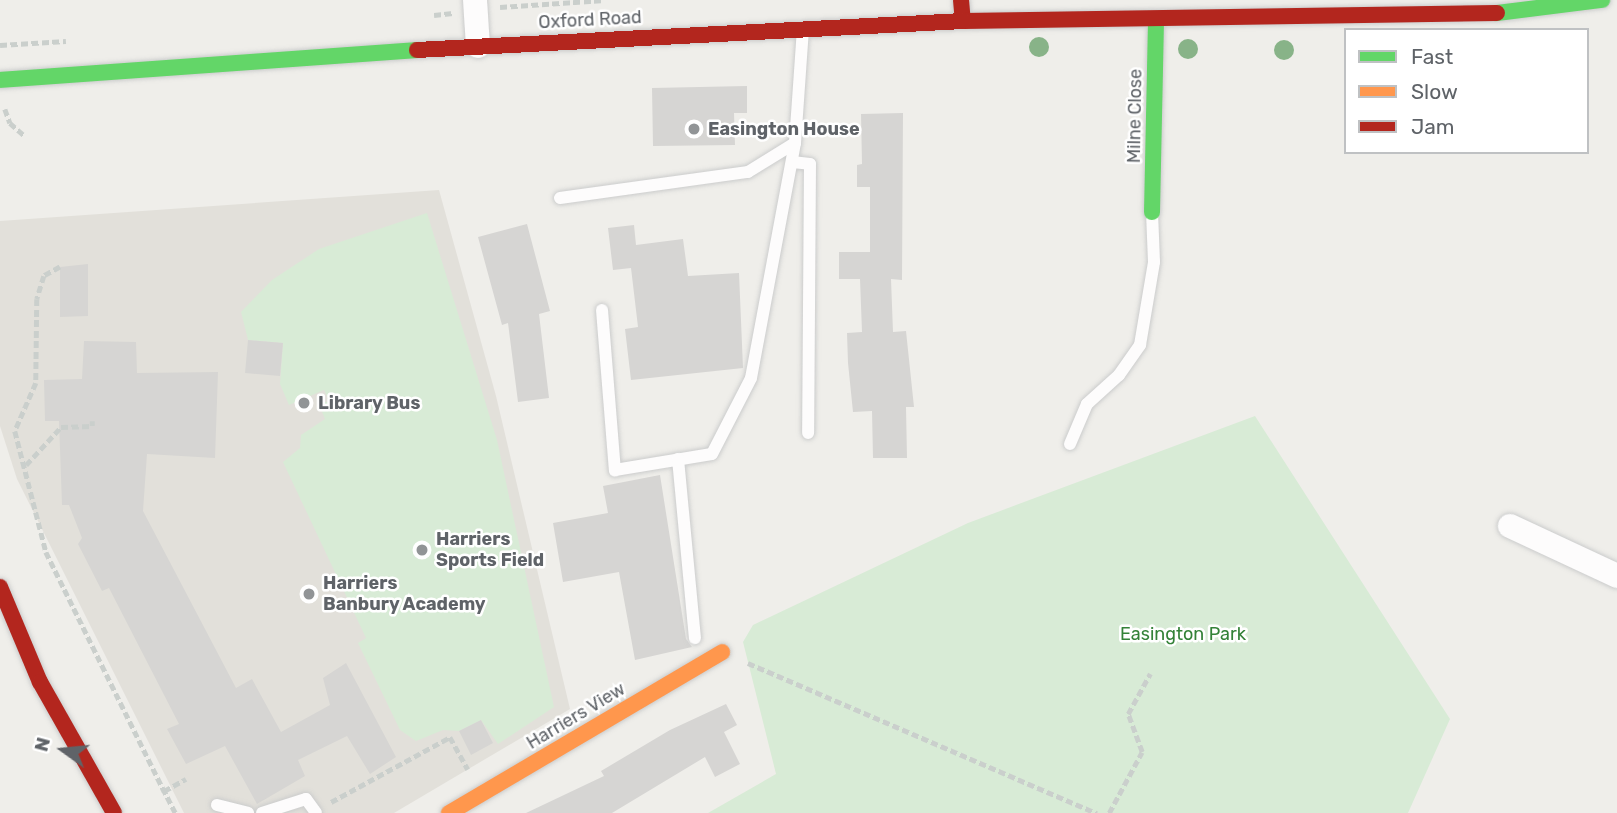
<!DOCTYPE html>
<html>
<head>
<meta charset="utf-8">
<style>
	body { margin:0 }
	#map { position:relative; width:1617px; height:813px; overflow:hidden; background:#efeeea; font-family:Rubik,sans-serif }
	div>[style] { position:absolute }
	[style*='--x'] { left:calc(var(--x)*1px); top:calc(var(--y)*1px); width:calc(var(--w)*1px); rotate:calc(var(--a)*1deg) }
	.education>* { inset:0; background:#e2e0da }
	.green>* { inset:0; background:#d8ebd6 }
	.building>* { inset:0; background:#d6d5d3 }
	.path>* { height:4.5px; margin-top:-2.25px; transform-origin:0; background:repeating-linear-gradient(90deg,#cacfcc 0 7px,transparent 0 10.5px) }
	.roads { filter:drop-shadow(0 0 2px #cbcccc) drop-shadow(0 0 2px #cbcccc) }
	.lane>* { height:12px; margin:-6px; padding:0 6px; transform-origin:6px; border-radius:6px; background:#fdfcfc }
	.street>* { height:24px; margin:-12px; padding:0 12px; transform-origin:12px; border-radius:12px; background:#fdfcfc }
	.fast>* { height:16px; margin:-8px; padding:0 8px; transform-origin:8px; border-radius:8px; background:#63d668 }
	.slow>* { height:16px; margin:-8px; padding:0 8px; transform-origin:8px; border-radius:8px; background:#ff974d }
	.jam>* { height:16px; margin:-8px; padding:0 8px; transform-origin:8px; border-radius:8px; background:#b3261e }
	.trees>* { width:20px; height:20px; margin:-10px; border-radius:50%; background:#88b388 }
	.dots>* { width:19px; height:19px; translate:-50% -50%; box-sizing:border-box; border:4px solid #fff; border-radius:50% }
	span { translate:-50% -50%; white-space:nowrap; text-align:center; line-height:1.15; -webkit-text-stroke:5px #fff; paint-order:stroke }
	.street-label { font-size:18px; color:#5f6368 }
	.poi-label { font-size:18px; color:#5f6368; font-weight:700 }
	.left { translate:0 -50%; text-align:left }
	.park-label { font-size:18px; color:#348238 }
	.legend { position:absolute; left:1344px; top:28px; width:245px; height:126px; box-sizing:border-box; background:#fff; border:2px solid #bfc1c3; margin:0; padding:9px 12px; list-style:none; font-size:21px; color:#5f6368 }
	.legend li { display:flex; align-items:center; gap:14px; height:35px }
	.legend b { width:35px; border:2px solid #bfc1c3 }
	.north { position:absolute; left:28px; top:715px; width:70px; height:70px; -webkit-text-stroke:5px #fff; paint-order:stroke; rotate:285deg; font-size:19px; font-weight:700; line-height:28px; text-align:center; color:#5f6368 }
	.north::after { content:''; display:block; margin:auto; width:24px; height:32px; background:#5f6368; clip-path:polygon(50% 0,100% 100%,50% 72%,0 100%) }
</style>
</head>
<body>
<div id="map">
	<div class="education">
		<i style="clip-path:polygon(439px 190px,496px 396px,570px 709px,394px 813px,184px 813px,17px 479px,0 426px,0 221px)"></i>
	</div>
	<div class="green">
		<i style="clip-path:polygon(427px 213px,497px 440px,554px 707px,498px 744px,481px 720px,459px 731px,443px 730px,416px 741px,400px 730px,358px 643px,366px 638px,283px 462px,300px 448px,301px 435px,325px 419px,318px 402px,330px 402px,324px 390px,289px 405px,280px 384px,283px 343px,248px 340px,241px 312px,272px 280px,319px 249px)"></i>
		<i style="clip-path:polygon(1255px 416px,1450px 719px,1408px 813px,708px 813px,776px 774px,743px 642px,753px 625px,968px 523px)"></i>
	</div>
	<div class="building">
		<i style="clip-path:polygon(747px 86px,747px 113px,734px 113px,735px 145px,653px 146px,652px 88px)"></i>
		<i style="clip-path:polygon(903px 113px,902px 280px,891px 279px,893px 332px,906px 331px,914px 407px,906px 407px,907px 458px,873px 458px,872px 411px,853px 412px,848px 363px,847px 333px,862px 332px,860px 279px,839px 279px,839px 252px,870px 252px,870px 187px,857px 187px,857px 165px,862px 164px,861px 114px)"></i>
		<i style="clip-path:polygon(527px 224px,550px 311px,539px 314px,549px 398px,518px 402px,508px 323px,502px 325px,478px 237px)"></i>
		<i style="clip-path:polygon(634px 225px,636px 245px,683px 239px,688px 276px,739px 273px,743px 368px,631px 380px,625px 329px,638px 327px,631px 268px,613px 270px,608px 228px)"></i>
		<i style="clip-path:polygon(88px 264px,88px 316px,60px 317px,60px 267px)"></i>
		<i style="clip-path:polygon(248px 340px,283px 343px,280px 376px,245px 373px)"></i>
		<i style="clip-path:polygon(84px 341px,136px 342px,137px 373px,218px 372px,215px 458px,147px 454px,143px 511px,236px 688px,252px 679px,281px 732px,330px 705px,323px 678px,346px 663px,396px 757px,370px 774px,347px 736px,298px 760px,305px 776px,257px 804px,225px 746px,186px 764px,167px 729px,179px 724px,109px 588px,102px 591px,78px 544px,82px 538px,69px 505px,62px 505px,59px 421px,45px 421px,44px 380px,82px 379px)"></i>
		<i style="clip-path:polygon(660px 475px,686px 639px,692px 647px,635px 660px,619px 572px,563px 582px,553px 523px,608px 513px,603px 486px)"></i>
		<i style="clip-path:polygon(726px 704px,737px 725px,724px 732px,740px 764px,715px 777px,705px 757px,612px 813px,526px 813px,604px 776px,601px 771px,670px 730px)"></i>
		<i style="clip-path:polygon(481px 720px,493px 743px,471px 755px,459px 731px)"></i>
	</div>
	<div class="path">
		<i style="--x:500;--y:7;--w:105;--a:-3.8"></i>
		<i style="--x:434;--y:15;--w:19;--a:-6"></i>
		<i style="--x:0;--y:45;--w:66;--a:-3.5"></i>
		<i style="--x:5;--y:109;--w:15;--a:70"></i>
		<i style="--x:10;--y:123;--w:20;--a:41"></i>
		<i style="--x:60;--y:267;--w:18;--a:151"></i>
		<i style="--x:44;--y:276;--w:24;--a:107"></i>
		<i style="--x:37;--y:299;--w:84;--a:90.7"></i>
		<i style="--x:36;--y:383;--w:52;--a:113.6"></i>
		<i style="--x:15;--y:431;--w:125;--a:75.6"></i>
		<i style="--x:46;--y:552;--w:267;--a:63.7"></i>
		<i style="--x:26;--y:465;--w:52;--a:-47.4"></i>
		<i style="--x:61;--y:427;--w:31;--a:-2"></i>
		<i style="--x:92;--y:426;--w:5;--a:-90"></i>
		<i style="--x:748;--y:663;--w:380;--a:23.3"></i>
		<i style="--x:331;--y:802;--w:136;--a:-28.6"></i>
		<i style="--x:450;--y:737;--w:37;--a:61"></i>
		<i style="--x:175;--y:813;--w:25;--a:-117"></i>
		<i style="--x:164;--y:791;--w:25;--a:-29"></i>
		<i style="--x:1109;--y:813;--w:69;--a:-61.6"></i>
		<i style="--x:1142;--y:752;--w:40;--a:-110.2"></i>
		<i style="--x:1128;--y:714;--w:46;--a:-61.2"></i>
	</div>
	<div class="roads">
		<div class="lane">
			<i style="--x:792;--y:162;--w:18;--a:6"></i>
			<i style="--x:810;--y:164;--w:269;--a:90.4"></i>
			<i style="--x:560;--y:198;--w:190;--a:-7.9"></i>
			<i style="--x:748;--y:172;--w:55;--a:-31.7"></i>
			<i style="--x:602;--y:310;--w:161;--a:85.4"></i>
			<i style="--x:615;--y:470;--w:98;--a:-9.4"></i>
			<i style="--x:712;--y:454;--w:85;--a:-62.8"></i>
			<i style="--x:751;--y:378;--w:239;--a:-79.4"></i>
			<i style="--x:795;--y:143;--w:113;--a:-86"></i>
			<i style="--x:1070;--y:444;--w:43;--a:-67"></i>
			<i style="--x:1087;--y:404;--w:43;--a:-42.2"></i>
			<i style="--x:1119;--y:375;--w:37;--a:-55"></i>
			<i style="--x:1140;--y:345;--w:84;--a:-80.4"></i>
			<i style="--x:1154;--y:262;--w:50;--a:-92.3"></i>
			<i style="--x:678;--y:459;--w:180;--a:84.6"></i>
			<i style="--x:217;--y:805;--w:32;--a:14"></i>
			<i style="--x:262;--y:813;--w:46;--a:-17.7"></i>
			<i style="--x:306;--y:799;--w:17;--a:54"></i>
		</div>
		<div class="street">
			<i style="--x:475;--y:0;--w:46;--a:86.3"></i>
			<i style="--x:1510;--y:526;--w:118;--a:25"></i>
		</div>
		<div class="fast">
			<i style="--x:1497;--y:13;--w:106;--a:-7.1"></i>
			<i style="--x:0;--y:80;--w:418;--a:-4.1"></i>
			<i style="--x:1152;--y:212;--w:191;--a:-88.8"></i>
		</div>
		<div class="slow">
			<i style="--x:449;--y:813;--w:317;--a:-30.5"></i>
		</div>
		<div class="jam">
			<i style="--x:961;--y:0;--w:21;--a:85"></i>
			<i style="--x:963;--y:21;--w:534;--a:-0.86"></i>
			<i style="--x:417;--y:50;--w:547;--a:-3.04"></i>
			<i style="--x:0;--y:587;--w:103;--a:67.2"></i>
			<i style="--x:40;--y:682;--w:150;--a:60.5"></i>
		</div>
	</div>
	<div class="trees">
		<i style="left:1039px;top:47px"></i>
		<i style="left:1188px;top:49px"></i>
		<i style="left:1284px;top:50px"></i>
	</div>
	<div class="dots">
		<i style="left:694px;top:129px;background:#919496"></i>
		<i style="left:304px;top:403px;background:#919496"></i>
		<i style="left:422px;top:550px;background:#919496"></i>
		<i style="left:309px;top:594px;background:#919496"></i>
	</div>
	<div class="street-label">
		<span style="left:590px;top:20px;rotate:-3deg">Oxford Road</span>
		<span style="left:1135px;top:116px;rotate:-89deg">Milne Close</span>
		<span style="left:576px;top:716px;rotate:-31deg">Harriers View</span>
	</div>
	<div class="poi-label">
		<span class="left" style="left:708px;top:129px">Easington House</span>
		<span class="left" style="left:318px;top:403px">Library Bus</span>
		<span class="left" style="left:436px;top:550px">Harriers<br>Sports Field</span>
		<span class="left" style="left:323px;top:594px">Harriers<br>Banbury Academy</span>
	</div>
	<div class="park-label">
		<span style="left:1183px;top:634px">Easington Park</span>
	</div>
	<ul class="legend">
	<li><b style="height:9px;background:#63d668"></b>Fast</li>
	<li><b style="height:9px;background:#ff974d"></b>Slow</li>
	<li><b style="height:9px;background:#b3261e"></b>Jam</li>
	</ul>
	<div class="north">N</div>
</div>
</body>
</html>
